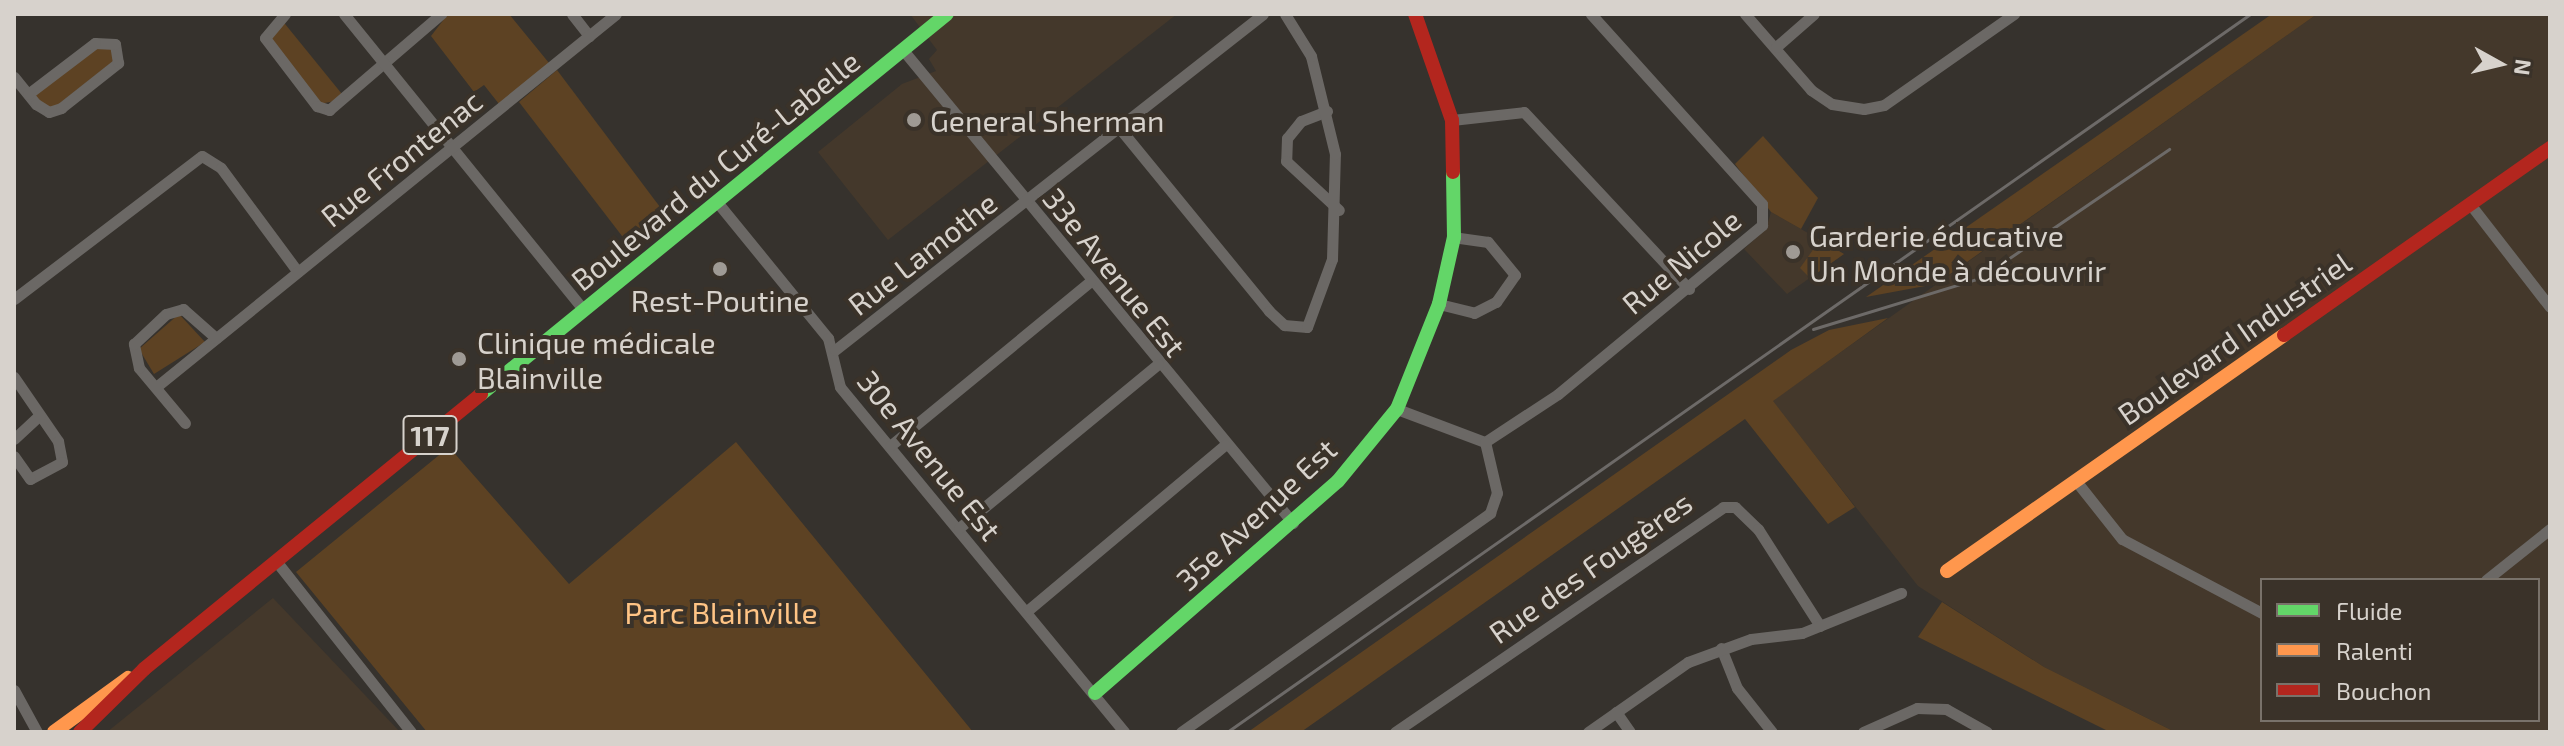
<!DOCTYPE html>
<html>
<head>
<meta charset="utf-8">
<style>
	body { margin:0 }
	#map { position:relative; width:2564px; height:746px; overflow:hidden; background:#36322d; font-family:"Exo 2",sans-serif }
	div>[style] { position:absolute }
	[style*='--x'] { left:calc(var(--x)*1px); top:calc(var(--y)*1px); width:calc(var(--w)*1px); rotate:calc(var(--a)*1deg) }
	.built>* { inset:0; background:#44382b }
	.green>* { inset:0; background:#5d4223 }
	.street>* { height:11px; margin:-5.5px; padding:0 5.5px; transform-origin:5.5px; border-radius:5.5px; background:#6b6865 }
	.fast>* { height:14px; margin:-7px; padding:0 7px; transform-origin:7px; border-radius:7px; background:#63d668 }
	.slow>* { height:14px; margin:-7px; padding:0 7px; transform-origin:7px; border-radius:7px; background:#ff974d }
	.jam>* { height:14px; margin:-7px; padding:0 7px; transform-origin:7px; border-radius:7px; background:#b3261e }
	.rail>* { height:3px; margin:-1.5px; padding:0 1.5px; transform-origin:1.5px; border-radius:1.5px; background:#6d6a68 }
	.dots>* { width:22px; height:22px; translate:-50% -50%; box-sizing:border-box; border:4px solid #3a3229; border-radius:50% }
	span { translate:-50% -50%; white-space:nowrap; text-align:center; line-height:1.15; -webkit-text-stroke:8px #3a3229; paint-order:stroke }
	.shield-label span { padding:2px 6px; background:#3a3229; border:2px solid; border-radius:6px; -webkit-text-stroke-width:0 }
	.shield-label { font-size:28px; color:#d7d2cc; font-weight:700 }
	.poi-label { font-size:30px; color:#d7d2cc }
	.left { translate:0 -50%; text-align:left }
	.street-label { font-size:30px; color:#d7d2cc }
	.park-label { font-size:30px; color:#ffc485 }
	.frame { position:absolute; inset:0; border:16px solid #d7d2cc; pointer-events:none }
	.legend { position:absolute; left:2260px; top:578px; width:280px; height:144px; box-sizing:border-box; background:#3a3229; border:2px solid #79726a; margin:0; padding:10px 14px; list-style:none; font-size:24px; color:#d7d2cc }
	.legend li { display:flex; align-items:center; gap:16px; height:40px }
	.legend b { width:40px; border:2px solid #79726a }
	.north { position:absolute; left:2460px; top:24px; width:80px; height:80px; -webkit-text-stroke:6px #3a3229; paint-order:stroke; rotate:98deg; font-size:22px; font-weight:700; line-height:32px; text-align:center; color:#d7d2cc }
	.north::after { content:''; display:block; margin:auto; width:28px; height:36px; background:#d7d2cc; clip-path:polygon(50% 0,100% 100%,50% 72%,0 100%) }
</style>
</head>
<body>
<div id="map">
	<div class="built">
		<i style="clip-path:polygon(910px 14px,1177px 14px,888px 240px,818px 152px,902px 84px,936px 71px,929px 59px,937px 50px)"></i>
		<i style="clip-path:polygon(evenodd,2317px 14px,2550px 14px,2550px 732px,2175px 732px,2044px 667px,1918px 586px,1772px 401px,2317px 14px,2262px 580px,2538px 580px,2538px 720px,2262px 720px,2262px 580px)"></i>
		<i style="clip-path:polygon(1771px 212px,1801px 229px,1844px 254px,1787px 294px,1744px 249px,1766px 229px)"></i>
		<i style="clip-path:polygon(273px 598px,400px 732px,107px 732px)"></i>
	</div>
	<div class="green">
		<i style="clip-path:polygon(448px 14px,509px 14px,549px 63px,499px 104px,484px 85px,474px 92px,431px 36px)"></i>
		<i style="clip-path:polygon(2272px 14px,2317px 14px,1936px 284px,1866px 297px)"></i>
		<i style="clip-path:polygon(281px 19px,346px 99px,319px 104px,267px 37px)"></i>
		<i style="clip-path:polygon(108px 40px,120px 56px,49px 112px,28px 94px)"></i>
		<i style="clip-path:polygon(557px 70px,669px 219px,632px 249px,519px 102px)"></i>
		<i style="clip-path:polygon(1763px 136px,1818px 198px,1801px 229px,1771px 212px,1735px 164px)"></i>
		<i style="clip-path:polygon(1820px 240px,1844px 254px,1810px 278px,1800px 268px)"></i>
		<i style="clip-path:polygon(179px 314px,205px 342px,154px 374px,139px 349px)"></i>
		<i style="clip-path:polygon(1888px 318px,1773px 401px,1855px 507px,1828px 524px,1745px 419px,1301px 732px,1248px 732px,1791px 350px,1829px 330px)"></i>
		<i style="clip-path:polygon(736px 442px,973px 732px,427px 732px,296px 572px,449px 447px,569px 584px)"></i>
		<i style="clip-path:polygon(1942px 602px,2044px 667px,2175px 732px,2110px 732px,1918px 637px)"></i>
	</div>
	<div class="street">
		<i style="--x:285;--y:14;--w:31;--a:130"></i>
		<i style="--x:265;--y:38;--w:86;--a:52.6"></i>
		<i style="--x:317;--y:106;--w:13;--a:18"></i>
		<i style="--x:329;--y:110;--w:148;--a:-40.6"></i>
		<i style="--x:344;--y:14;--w:381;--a:51"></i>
		<i style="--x:572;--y:14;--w:28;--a:52"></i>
		<i style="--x:1745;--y:14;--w:101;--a:49"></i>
		<i style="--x:1811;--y:90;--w:25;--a:34"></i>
		<i style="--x:1832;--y:104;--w:32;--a:9"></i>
		<i style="--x:1864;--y:109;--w:20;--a:-11"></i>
		<i style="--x:1884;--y:105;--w:159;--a:-35"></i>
		<i style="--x:1776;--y:47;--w:50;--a:-41"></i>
		<i style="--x:903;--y:50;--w:613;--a:50.49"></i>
		<i style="--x:14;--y:77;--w:35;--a:51"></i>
		<i style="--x:36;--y:104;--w:15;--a:32"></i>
		<i style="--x:49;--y:112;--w:13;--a:-18"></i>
		<i style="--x:61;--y:108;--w:73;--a:-38.3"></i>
		<i style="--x:118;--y:63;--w:19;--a:-99"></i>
		<i style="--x:115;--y:44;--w:20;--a:-177"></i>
		<i style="--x:95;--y:43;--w:84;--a:142.7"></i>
		<i style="--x:1327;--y:111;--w:28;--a:159"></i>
		<i style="--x:1301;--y:121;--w:22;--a:129"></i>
		<i style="--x:1287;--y:138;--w:23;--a:92"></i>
		<i style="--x:1286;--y:161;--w:72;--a:42.8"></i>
		<i style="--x:1452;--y:120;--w:72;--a:-6.3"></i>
		<i style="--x:1524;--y:112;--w:242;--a:47"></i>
		<i style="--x:1121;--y:130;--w:234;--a:50.7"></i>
		<i style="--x:1269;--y:311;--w:21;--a:43"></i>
		<i style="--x:1284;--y:325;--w:23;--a:5"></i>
		<i style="--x:1307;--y:327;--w:72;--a:-69.8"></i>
		<i style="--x:1332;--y:259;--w:105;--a:-88.4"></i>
		<i style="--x:1335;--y:154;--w:101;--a:-103.8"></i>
		<i style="--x:1311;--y:56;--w:49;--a:-121.8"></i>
		<i style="--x:717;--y:202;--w:176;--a:50.8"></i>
		<i style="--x:828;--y:338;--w:50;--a:76.2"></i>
		<i style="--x:840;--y:387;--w:447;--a:50.5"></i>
		<i style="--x:2470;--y:204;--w:130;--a:52.2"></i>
		<i style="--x:14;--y:299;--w:236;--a:-37.3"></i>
		<i style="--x:202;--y:156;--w:22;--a:32"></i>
		<i style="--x:221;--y:168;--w:129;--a:53.5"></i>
		<i style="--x:1439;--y:304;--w:36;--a:14"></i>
		<i style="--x:1474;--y:313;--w:25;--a:-27"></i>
		<i style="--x:1496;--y:302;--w:33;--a:-55"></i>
		<i style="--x:1515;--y:275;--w:43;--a:-129.3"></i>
		<i style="--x:1488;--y:242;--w:34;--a:-172"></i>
		<i style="--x:835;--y:350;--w:544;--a:-38.13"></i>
		<i style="--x:14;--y:377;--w:78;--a:55.5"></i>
		<i style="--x:58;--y:441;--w:21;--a:79"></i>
		<i style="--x:62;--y:462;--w:36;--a:152"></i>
		<i style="--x:30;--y:479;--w:28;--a:-125"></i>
		<i style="--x:156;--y:387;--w:592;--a:-39.04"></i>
		<i style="--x:1397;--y:409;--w:94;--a:20.6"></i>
		<i style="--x:1485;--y:442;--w:87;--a:-33.3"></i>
		<i style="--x:1558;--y:394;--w:265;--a:-39.6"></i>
		<i style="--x:1762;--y:225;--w:21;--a:-90"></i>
		<i style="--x:1762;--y:204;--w:256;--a:-132"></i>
		<i style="--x:185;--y:423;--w:72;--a:-129.9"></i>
		<i style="--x:139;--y:368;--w:25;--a:-102"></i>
		<i style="--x:134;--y:344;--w:44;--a:-43.2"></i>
		<i style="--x:166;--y:314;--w:18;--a:-16"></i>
		<i style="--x:183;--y:309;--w:44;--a:41.3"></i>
		<i style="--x:14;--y:439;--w:35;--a:-43"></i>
		<i style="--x:890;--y:446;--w:259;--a:-39.4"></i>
		<i style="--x:2076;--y:481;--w:74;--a:51.6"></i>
		<i style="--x:2122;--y:539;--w:158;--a:27.9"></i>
		<i style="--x:959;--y:528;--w:258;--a:-39.5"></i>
		<i style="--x:276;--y:561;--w:218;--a:51.7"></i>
		<i style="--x:2486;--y:580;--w:82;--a:-38.6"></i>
		<i style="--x:1027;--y:611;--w:258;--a:-40"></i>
		<i style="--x:1721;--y:648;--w:43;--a:68.2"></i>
		<i style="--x:1737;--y:688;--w:56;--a:51.5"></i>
		<i style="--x:14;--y:690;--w:48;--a:61.3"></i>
		<i style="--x:1616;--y:712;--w:24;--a:55"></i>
		<i style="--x:1181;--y:732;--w:379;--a:-35.3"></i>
		<i style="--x:1490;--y:513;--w:21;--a:-71"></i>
		<i style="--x:1497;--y:493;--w:52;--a:-103.2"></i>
		<i style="--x:1395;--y:732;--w:398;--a:-34.4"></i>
		<i style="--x:1723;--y:507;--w:12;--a:0"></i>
		<i style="--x:1735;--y:507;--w:32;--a:44"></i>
		<i style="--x:1758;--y:529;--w:115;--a:57.4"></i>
		<i style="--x:1588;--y:732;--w:122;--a:-35"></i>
		<i style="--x:1688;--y:662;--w:67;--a:-20.1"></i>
		<i style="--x:1751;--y:639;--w:51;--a:-6.7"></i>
		<i style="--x:1802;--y:633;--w:107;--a:-22"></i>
		<i style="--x:1863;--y:732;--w:59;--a:-24"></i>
		<i style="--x:1917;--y:708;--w:29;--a:2"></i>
		<i style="--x:1946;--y:709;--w:47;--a:29.3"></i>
	</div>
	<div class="fast">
		<i style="--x:481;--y:394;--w:601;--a:-39.2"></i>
		<i style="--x:1095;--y:693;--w:322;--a:-41.1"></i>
		<i style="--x:1338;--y:481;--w:93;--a:-50.7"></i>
		<i style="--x:1397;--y:409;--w:113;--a:-68.2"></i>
		<i style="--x:1439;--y:304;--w:69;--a:-77.4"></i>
		<i style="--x:1454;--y:237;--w:65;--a:-90.9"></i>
	</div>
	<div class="slow">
		<i style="--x:1947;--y:571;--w:411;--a:-35"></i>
		<i style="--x:54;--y:732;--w:92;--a:-36.1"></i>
	</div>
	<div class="jam">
		<i style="--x:1415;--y:14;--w:112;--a:70.8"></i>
		<i style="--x:1452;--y:120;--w:52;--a:88.9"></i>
		<i style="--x:2284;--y:335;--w:325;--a:-35.1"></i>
		<i style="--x:80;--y:732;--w:90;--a:-44.5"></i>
		<i style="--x:144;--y:669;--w:435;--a:-39.2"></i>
	</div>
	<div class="rail">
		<i style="--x:1813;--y:329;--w:175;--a:-17"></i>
		<i style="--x:1980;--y:278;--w:229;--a:-34.3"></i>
		<i style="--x:1227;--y:732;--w:1250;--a:-35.06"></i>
	</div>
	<div class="dots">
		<i style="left:914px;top:120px;background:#9f9a94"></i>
		<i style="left:1793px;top:252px;background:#9f9a94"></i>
		<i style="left:720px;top:269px;background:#9f9a94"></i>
		<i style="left:459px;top:359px;background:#9f9a94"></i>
	</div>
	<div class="shield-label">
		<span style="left:430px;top:435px">117</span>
	</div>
	<div class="poi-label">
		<span class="left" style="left:930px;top:120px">General Sherman</span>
		<span class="left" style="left:1809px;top:252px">Garderie éducative<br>Un Monde à découvrir</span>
		<span style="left:720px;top:300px">Rest-Poutine</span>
		<span class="left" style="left:477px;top:359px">Clinique médicale<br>Blainville</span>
	</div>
	<div class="street-label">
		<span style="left:401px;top:158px;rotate:-39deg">Rue Frontenac</span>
		<span style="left:715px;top:170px;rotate:-39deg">Boulevard du Curé-Labelle</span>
		<span style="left:922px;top:253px;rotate:-38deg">Rue Lamothe</span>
		<span style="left:1681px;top:261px;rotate:-40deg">Rue Nicole</span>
		<span style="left:1115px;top:272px;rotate:51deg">33e Avenue Est</span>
		<span style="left:2234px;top:338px;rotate:-35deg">Boulevard Industriel</span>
		<span style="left:930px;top:455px;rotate:51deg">30e Avenue Est</span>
		<span style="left:1256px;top:514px;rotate:-43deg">35e Avenue Est</span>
		<span style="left:1590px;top:567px;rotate:-35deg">Rue des Fougères</span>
	</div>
	<div class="park-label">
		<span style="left:721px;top:612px">Parc Blainville</span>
	</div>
	<div class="frame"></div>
	<ul class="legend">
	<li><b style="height:10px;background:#63d668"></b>Fluide</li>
	<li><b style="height:10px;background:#ff974d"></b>Ralenti</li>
	<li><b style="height:10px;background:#b3261e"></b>Bouchon</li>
	</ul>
	<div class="north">N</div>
</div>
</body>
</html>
